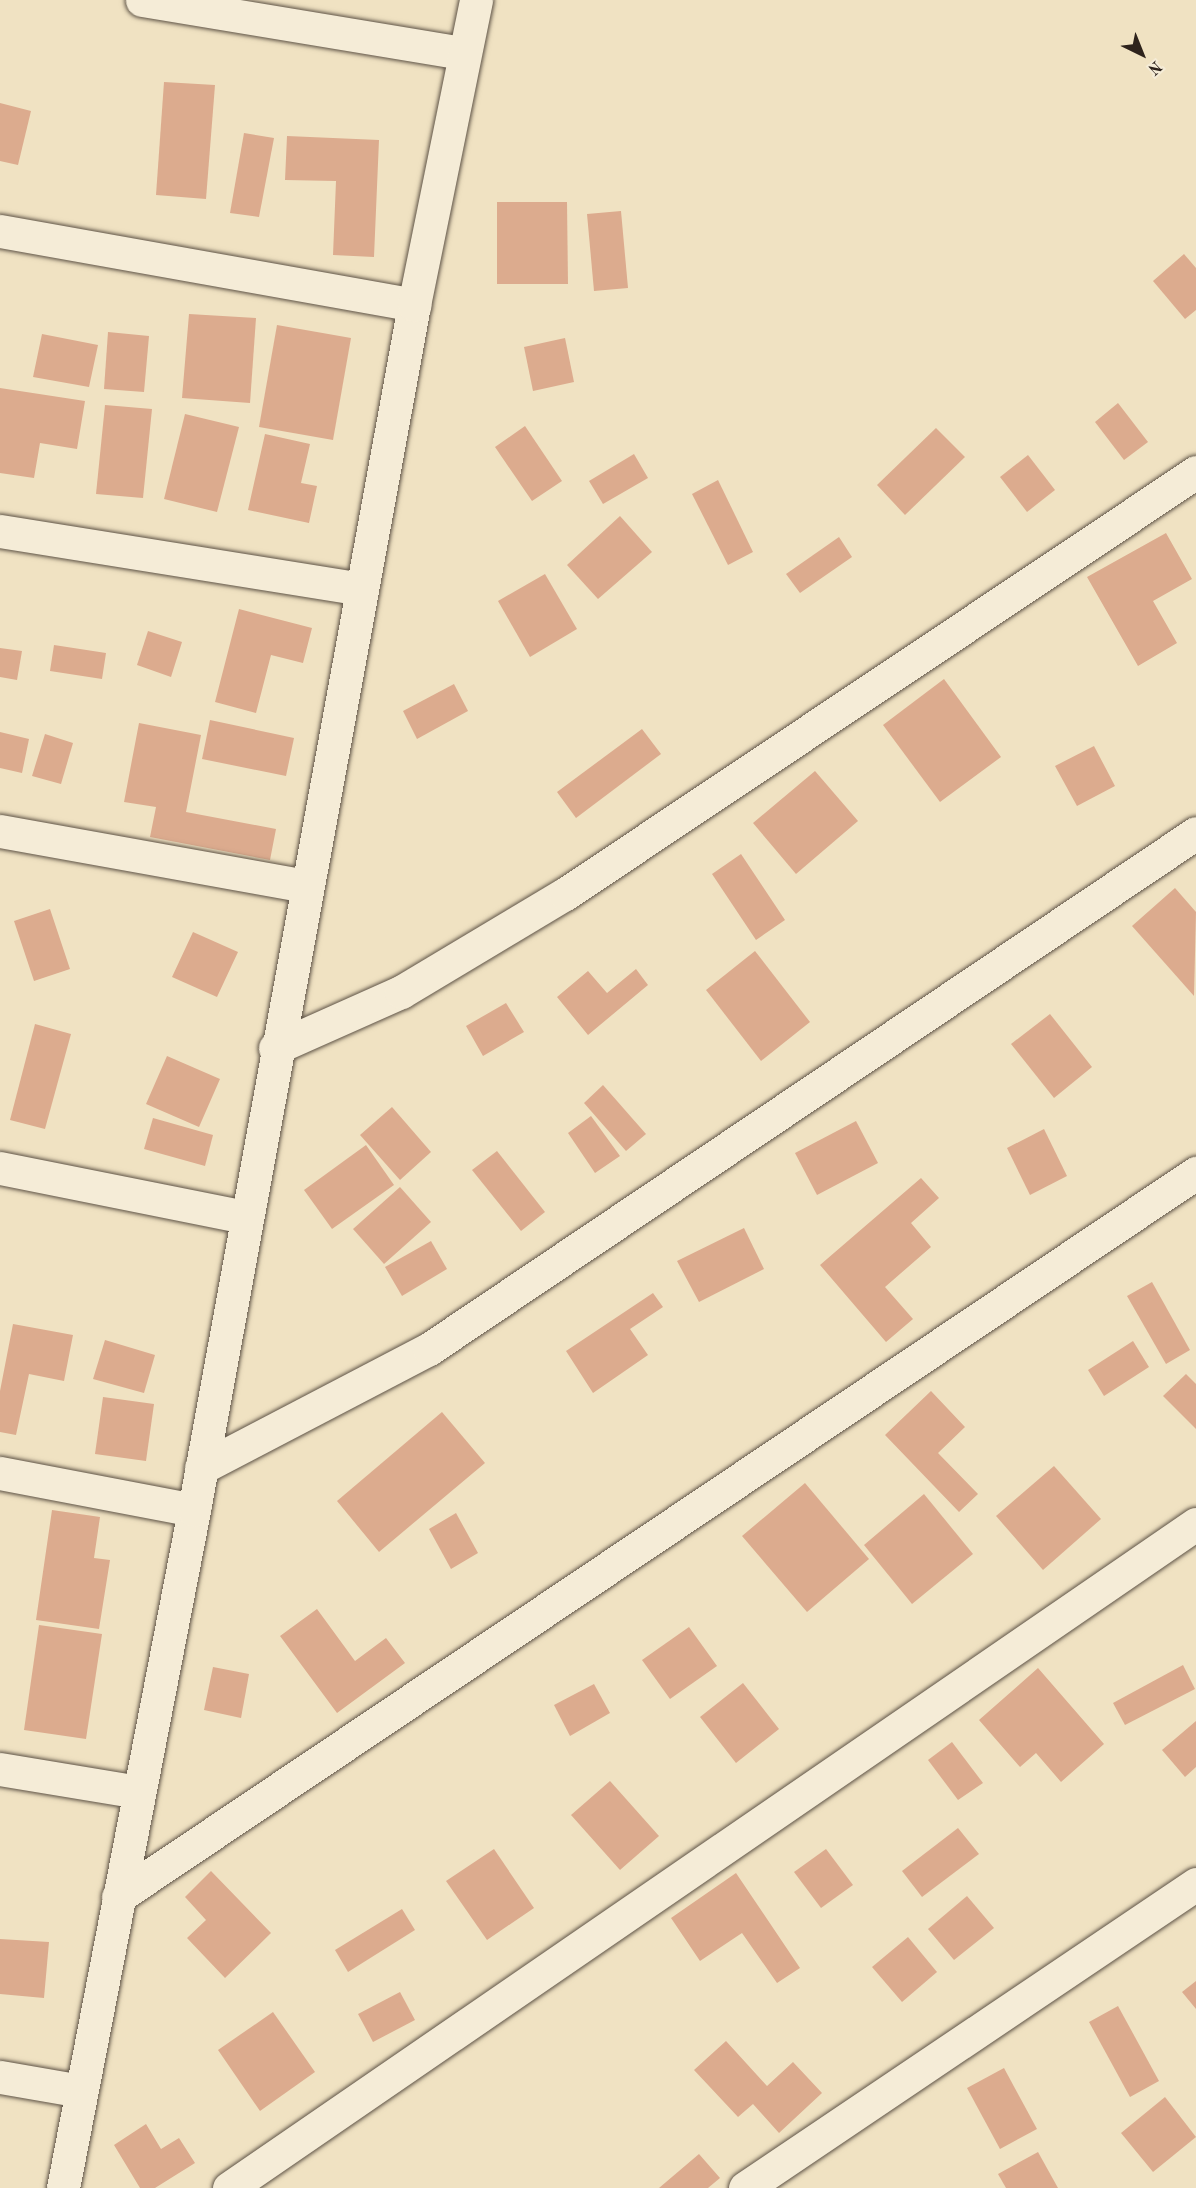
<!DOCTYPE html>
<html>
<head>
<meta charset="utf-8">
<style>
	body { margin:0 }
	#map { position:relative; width:1196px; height:2188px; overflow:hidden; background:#f0e2c2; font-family:"Old Standard TT",serif }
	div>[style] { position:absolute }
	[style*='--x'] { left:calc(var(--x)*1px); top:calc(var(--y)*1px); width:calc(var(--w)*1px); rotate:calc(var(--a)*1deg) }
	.building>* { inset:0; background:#dcab8e }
	.roads { filter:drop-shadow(0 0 2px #5e5346) drop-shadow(0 0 2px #5e5346) }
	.street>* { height:33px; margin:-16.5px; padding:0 16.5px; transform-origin:16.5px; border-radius:16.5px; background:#f5ecd7 }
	span { translate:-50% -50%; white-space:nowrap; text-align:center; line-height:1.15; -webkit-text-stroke:4.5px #f5ecd7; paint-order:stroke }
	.north { position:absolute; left:1112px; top:24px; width:60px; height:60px; -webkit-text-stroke:4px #f5ecd7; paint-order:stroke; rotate:137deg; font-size:16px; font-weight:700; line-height:24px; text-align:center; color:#2e231c }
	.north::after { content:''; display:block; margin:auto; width:21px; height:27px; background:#2e231c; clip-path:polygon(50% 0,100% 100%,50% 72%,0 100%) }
</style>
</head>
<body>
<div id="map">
	<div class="building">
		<i style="clip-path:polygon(164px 82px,215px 85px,206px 199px,156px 195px)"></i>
		<i style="clip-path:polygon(0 103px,31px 111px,18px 165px,0 161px)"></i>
		<i style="clip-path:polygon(244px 133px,274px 138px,259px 217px,230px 213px)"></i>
		<i style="clip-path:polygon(287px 136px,379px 140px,374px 257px,333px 255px,336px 181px,285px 180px)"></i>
		<i style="clip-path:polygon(497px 202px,567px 202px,568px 284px,497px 284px)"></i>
		<i style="clip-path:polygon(621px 211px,628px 288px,594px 291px,587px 214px)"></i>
		<i style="clip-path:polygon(1184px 254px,1196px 268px,1196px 310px,1185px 319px,1153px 281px)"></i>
		<i style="clip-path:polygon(189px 314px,256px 318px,250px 403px,182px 398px)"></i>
		<i style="clip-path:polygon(277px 325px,351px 338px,333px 440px,259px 427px)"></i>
		<i style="clip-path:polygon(108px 332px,149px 336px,144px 392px,104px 389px)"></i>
		<i style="clip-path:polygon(42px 334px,98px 345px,89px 387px,33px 377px)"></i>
		<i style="clip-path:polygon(565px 338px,574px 382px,533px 391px,524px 347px)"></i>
		<i style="clip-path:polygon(0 388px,85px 401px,77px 449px,40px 443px,34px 478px,0 473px)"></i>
		<i style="clip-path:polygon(1118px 403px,1148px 442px,1124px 460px,1095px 422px)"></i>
		<i style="clip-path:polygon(105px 405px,152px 409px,143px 498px,96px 494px)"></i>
		<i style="clip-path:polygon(185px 414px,239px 427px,217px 512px,164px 499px)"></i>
		<i style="clip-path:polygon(525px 426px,562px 481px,532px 501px,495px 447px)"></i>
		<i style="clip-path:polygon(936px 428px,965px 457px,905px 515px,877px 485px)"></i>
		<i style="clip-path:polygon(265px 434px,310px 444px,301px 483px,317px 486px,309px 523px,248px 510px)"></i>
		<i style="clip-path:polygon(634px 454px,648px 478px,603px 504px,589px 481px)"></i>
		<i style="clip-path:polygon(1028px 455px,1055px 490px,1027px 512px,1000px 477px)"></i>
		<i style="clip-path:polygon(718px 480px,753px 552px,728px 565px,692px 494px)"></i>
		<i style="clip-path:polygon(620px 516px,652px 552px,598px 599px,567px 565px)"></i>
		<i style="clip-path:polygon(1166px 533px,1192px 579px,1153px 601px,1177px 643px,1138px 666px,1087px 577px)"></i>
		<i style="clip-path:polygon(839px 537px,852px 557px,800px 593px,786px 574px)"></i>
		<i style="clip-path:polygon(545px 574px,577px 629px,530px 657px,498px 601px)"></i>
		<i style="clip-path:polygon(239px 609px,312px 628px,303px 663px,271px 655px,256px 713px,215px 702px)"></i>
		<i style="clip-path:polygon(148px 631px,182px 642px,171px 677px,137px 665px)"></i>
		<i style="clip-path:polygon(54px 645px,106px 653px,102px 679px,50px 671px)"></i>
		<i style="clip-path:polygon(0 648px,22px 651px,17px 680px,0 677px)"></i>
		<i style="clip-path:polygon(944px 679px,1001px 757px,940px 802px,883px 725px)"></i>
		<i style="clip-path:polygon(454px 684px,468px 711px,417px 739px,403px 711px)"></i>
		<i style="clip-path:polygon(210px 720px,294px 738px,286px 776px,202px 759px)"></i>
		<i style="clip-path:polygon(139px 723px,201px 735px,186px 812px,276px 829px,270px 860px,150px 837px,156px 807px,124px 802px)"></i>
		<i style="clip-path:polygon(642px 729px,661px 754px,576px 818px,557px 792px)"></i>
		<i style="clip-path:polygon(0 732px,29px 739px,22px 773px,0 768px)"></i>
		<i style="clip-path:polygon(45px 734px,73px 743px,61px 784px,32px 776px)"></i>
		<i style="clip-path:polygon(1094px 746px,1115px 786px,1077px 806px,1055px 766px)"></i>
		<i style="clip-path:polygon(815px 771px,858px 821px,796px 874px,753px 823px)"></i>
		<i style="clip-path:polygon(741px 854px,785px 920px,756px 940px,712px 874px)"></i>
		<i style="clip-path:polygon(1175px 888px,1196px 912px,1194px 996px,1132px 926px)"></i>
		<i style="clip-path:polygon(50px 909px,70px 969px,34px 981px,14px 921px)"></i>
		<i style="clip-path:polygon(193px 932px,238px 952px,217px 997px,172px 977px)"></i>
		<i style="clip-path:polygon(755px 951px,810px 1022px,761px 1061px,706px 990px)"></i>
		<i style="clip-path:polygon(636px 969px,648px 985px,588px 1035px,557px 997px,588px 971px,607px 993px)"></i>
		<i style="clip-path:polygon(506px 1003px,524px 1032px,483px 1056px,466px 1026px)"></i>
		<i style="clip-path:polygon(1050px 1014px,1092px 1067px,1054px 1098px,1011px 1044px)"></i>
		<i style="clip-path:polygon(35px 1024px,71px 1034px,45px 1129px,10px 1120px)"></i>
		<i style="clip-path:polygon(167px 1056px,220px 1079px,199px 1127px,146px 1104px)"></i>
		<i style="clip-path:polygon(603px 1085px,646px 1134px,626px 1151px,584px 1103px)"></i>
		<i style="clip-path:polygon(392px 1107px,431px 1152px,400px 1180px,360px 1135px)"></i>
		<i style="clip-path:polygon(591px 1116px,620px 1156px,595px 1173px,568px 1133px)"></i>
		<i style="clip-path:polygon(153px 1118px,213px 1135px,205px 1166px,144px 1149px)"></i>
		<i style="clip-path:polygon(856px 1121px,878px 1163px,817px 1195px,795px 1153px)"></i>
		<i style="clip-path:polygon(1044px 1129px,1067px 1176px,1030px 1195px,1007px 1148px)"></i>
		<i style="clip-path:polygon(366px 1145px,394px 1185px,332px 1229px,304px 1190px)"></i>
		<i style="clip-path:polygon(497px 1151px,545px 1212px,521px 1231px,472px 1170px)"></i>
		<i style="clip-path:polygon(921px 1178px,939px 1198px,911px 1223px,931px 1247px,885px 1287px,913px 1319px,886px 1342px,820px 1265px)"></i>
		<i style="clip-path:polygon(400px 1187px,431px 1222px,384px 1264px,353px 1229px)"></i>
		<i style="clip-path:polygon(744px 1228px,764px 1269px,699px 1302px,677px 1261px)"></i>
		<i style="clip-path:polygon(431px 1241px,447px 1269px,402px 1296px,385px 1267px)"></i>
		<i style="clip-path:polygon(1152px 1282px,1190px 1350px,1166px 1364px,1127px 1296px)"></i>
		<i style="clip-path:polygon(653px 1293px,663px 1307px,630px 1329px,648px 1355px,593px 1393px,566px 1351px)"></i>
		<i style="clip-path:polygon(13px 1324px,73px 1335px,64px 1381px,29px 1374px,16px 1435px,0 1432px,0 1391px)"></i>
		<i style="clip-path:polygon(105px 1340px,155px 1355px,144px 1393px,93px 1379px)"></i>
		<i style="clip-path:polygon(1133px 1341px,1149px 1367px,1104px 1396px,1088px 1370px)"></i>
		<i style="clip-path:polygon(1186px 1374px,1196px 1384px,1196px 1429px,1163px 1396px)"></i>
		<i style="clip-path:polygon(931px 1391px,965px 1427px,938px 1453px,978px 1494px,959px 1512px,885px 1435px)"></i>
		<i style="clip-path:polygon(103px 1397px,154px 1404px,146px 1461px,95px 1454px)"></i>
		<i style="clip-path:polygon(442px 1412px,485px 1463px,379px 1552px,337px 1501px)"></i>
		<i style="clip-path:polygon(1054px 1466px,1101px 1519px,1043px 1570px,996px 1516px)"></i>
		<i style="clip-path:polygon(805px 1483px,869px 1559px,807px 1612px,742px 1536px)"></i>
		<i style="clip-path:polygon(924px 1494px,973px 1554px,912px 1604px,864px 1545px)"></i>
		<i style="clip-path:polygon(52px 1510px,100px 1517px,94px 1558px,110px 1560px,99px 1629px,36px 1620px)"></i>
		<i style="clip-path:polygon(456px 1513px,478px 1553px,451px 1569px,429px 1529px)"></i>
		<i style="clip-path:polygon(317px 1609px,355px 1661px,386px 1638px,405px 1663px,337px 1713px,280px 1636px)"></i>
		<i style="clip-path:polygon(39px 1625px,102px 1634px,86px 1739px,24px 1730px)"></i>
		<i style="clip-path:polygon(689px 1627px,717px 1666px,670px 1699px,642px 1660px)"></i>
		<i style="clip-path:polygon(1183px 1665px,1195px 1689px,1125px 1725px,1113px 1703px)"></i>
		<i style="clip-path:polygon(213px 1667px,249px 1674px,241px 1718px,204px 1710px)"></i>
		<i style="clip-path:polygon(1038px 1668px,1104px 1744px,1061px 1782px,1036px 1753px,1020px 1767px,979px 1720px)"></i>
		<i style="clip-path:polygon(743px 1683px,779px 1729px,736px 1763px,700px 1717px)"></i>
		<i style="clip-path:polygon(594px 1684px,610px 1713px,570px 1736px,554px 1705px)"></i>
		<i style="clip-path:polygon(1196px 1721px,1196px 1767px,1185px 1777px,1162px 1750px)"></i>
		<i style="clip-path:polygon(952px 1742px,983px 1783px,958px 1800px,928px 1760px)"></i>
		<i style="clip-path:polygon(610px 1781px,659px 1836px,620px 1870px,571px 1815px)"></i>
		<i style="clip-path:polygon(958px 1828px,979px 1854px,922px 1897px,902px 1871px)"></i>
		<i style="clip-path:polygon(494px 1849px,534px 1908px,487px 1940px,446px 1881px)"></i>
		<i style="clip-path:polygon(826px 1849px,853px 1885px,821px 1908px,794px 1872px)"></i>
		<i style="clip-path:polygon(211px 1871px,271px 1933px,225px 1978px,187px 1938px,206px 1920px,185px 1897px)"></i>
		<i style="clip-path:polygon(736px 1873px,800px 1968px,777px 1983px,742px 1933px,700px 1961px,671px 1918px)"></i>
		<i style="clip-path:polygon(967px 1896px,994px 1928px,954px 1960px,928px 1929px)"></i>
		<i style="clip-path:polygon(402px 1909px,415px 1930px,348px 1972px,335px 1950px)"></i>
		<i style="clip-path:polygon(908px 1937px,937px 1972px,902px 2002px,872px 1967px)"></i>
		<i style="clip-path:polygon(0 1939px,49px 1942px,44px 1998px,0 1994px)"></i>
		<i style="clip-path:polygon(1196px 1981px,1196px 2009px,1182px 1992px)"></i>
		<i style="clip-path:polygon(400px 1992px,415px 2020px,373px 2042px,358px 2014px)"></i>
		<i style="clip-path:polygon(1118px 2006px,1159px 2081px,1130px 2097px,1089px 2022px)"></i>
		<i style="clip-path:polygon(273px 2012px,315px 2072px,260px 2111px,218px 2050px)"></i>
		<i style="clip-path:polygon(726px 2041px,767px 2086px,793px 2062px,822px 2093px,779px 2133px,753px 2104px,738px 2117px,694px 2070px)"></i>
		<i style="clip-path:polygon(1004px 2068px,1037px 2129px,1000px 2149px,967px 2088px)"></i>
		<i style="clip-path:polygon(1165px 2097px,1196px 2137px,1153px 2172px,1121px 2133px)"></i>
		<i style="clip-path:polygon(146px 2124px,161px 2149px,179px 2138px,195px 2163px,155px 2188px,140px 2188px,114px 2145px)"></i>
		<i style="clip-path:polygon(1038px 2152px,1058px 2188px,1006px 2188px,998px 2174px)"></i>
		<i style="clip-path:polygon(699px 2154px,720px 2178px,708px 2188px,659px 2188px)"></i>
	</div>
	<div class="roads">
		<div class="street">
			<i style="--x:142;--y:0;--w:325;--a:9.4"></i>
			<i style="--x:0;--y:231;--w:421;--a:10.1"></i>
			<i style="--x:0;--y:531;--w:366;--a:9.1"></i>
			<i style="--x:0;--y:831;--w:310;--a:10.2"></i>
			<i style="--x:275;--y:1048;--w:138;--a:-24"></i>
			<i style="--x:401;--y:992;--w:191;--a:-30.9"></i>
			<i style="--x:565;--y:894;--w:759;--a:-33.77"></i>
			<i style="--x:0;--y:1168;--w:250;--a:11.3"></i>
			<i style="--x:201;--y:1468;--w:257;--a:-27.6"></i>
			<i style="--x:429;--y:1349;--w:924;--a:-33.93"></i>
			<i style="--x:0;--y:1473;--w:197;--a:10.8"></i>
			<i style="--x:0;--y:1769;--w:141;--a:9.4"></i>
			<i style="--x:118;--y:1897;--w:1299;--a:-33.89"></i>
			<i style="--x:0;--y:2077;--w:82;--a:9.8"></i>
			<i style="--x:63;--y:2188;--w:691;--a:-79.06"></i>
			<i style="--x:194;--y:1510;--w:1225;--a:-79.65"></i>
			<i style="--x:414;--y:305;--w:311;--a:-78.5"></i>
			<i style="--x:229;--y:2188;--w:1173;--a:-34.48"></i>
			<i style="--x:745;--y:2188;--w:544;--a:-33.98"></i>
		</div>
	</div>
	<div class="north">N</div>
</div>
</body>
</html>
